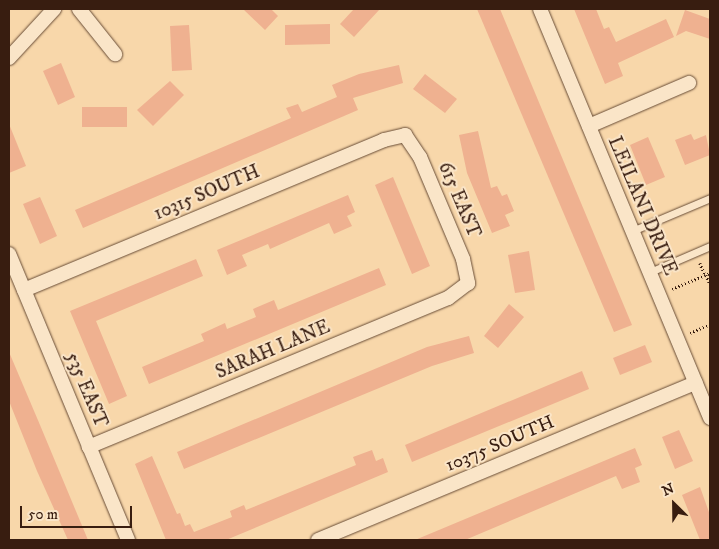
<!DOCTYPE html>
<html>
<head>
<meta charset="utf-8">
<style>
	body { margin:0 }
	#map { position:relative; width:719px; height:549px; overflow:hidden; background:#f8d7aa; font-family:"IM FELL DW Pica",serif }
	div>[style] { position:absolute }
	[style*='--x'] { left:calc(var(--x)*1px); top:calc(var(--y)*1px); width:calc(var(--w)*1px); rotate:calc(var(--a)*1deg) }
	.building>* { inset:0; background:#efb190 }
	.path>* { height:2.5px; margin-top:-1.25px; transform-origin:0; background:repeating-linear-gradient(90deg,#381d10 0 1px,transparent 0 3.5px) }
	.roads { filter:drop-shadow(0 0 1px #684c36) drop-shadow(0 0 1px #684c36) }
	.lane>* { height:7px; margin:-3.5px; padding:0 3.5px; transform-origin:3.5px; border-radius:3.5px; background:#fae5c8 }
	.street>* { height:14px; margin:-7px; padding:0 7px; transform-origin:7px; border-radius:7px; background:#fae5c8 }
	span { translate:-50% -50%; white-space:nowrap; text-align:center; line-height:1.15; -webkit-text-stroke:4px #fae5c8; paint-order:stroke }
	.street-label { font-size:19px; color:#381d10 }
	.frame { position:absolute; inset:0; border:10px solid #381d10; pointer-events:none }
	.north { position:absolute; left:649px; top:479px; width:50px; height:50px; -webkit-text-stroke:4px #fae5c8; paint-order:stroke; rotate:337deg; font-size:14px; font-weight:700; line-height:20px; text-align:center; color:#381d10 }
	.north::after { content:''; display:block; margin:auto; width:18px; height:22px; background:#381d10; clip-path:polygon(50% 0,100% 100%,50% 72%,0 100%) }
	.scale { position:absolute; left:20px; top:506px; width:112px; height:22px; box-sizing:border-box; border:2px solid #381d10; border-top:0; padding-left:6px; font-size:15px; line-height:18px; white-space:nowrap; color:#381d10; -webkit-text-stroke:4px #fae5c8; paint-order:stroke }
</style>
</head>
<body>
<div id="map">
	<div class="building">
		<i style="clip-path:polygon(243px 9px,271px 9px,278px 16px,265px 30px)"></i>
		<i style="clip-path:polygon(354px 9px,380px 9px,354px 37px,340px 24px)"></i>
		<i style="clip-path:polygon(477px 9px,500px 9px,632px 325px,614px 332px)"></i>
		<i style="clip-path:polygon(574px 9px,596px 9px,604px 29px,609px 27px,616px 42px,666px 19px,674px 37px,618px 63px,623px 76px,605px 84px)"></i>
		<i style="clip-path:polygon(685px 10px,710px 19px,710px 39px,686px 31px,676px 36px)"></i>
		<i style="clip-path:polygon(330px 24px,330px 44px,285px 45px,285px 25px)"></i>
		<i style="clip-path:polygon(189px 25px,192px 70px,172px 71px,170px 26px)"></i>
		<i style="clip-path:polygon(61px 63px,75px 97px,58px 105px,43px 71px)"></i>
		<i style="clip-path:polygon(399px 65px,403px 83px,353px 98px,358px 110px,83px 228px,75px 210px,291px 118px,286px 108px,298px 104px,302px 112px,337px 97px,332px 85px,359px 74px)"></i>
		<i style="clip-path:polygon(425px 74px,457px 99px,445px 113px,413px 89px)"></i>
		<i style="clip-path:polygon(170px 81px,184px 95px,153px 126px,137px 110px)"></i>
		<i style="clip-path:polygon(82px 107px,127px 107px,127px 127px,82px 127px)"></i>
		<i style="clip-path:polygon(9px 124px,26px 166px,9px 173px)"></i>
		<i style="clip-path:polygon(478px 131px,491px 188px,497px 186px,502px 196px,507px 194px,514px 211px,505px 215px,510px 226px,492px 233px,467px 173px,459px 135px)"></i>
		<i style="clip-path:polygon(691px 134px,694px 140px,706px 135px,710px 155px,685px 165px,675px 140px)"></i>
		<i style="clip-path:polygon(648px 137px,665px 177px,646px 185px,630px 145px)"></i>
		<i style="clip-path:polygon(393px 177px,430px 266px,412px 274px,375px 185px)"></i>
		<i style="clip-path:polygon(348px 195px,355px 212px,347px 216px,352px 226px,334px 234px,329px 223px,270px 249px,268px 244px,242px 255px,247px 266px,227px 275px,217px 250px)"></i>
		<i style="clip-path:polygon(40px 197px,57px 236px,40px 244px,23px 204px)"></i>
		<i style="clip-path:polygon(529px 251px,535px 290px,515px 293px,508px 255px)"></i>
		<i style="clip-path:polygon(196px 259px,203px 276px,96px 321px,127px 396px,109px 404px,70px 311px)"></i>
		<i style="clip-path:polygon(379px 268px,386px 285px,149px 384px,142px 367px,204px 341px,201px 334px,225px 323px,227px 329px,256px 317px,253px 309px,274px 300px,278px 310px)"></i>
		<i style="clip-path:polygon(509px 304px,524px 317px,498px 348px,484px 336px)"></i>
		<i style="clip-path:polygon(469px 336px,474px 353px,432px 366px,184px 469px,177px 452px,427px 347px)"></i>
		<i style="clip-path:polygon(645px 345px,652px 362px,620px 375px,613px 358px)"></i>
		<i style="clip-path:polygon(9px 352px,40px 425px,88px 540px,68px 540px,37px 471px,9px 401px)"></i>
		<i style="clip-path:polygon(582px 371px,589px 389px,412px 462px,405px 445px)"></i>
		<i style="clip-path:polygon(679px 430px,693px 461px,675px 469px,662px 437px)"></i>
		<i style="clip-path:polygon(635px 448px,642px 465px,635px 468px,640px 482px,622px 489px,616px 476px,465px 540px,415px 540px)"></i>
		<i style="clip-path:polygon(372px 450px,376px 461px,383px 458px,388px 472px,226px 540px,166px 540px,135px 464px,152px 456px,177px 514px,180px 513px,185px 526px,190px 524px,194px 532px,232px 517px,230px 511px,244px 505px,246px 510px,356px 465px,353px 457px)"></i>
		<i style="clip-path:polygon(700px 487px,710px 515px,710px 540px,700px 540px,682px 495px)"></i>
	</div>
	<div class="path">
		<i style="--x:700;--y:263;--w:13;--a:67"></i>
		<i style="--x:706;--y:275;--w:10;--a:66"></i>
		<i style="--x:672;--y:289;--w:41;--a:-22.8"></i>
		<i style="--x:690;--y:333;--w:22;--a:-24"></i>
	</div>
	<div class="roads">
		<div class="lane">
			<i style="--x:632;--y:231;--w:85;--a:-22.9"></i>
			<i style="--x:650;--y:272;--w:65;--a:-23.4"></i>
		</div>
		<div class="street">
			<i style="--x:79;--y:9;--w:58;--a:51.3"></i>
			<i style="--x:540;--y:9;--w:443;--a:67.4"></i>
			<i style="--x:9;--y:58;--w:67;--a:-47.4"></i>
			<i style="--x:589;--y:126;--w:109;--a:-23.3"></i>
			<i style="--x:9;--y:254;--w:310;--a:67.4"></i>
			<i style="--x:24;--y:290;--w:390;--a:-22.6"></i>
			<i style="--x:384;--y:140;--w:22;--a:-13"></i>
			<i style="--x:405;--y:135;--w:27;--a:56"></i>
			<i style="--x:420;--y:157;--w:111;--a:67.1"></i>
			<i style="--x:463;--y:259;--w:25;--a:78"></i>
			<i style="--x:468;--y:283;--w:25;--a:143"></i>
			<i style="--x:448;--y:298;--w:389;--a:157.5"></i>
			<i style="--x:318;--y:540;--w:409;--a:-22.6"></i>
		</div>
	</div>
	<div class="street-label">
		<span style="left:207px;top:193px;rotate:-23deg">10315 SOUTH</span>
		<span style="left:459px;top:200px;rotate:67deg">615 EAST</span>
		<span style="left:642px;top:206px;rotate:67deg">LEILANI DRIVE</span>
		<span style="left:273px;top:350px;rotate:-23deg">SARAH LANE</span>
		<span style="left:86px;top:390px;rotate:67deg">535 EAST</span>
		<span style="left:500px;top:444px;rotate:-23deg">10375 SOUTH</span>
	</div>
	<div class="frame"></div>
	<div class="north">N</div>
	<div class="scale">50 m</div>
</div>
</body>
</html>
